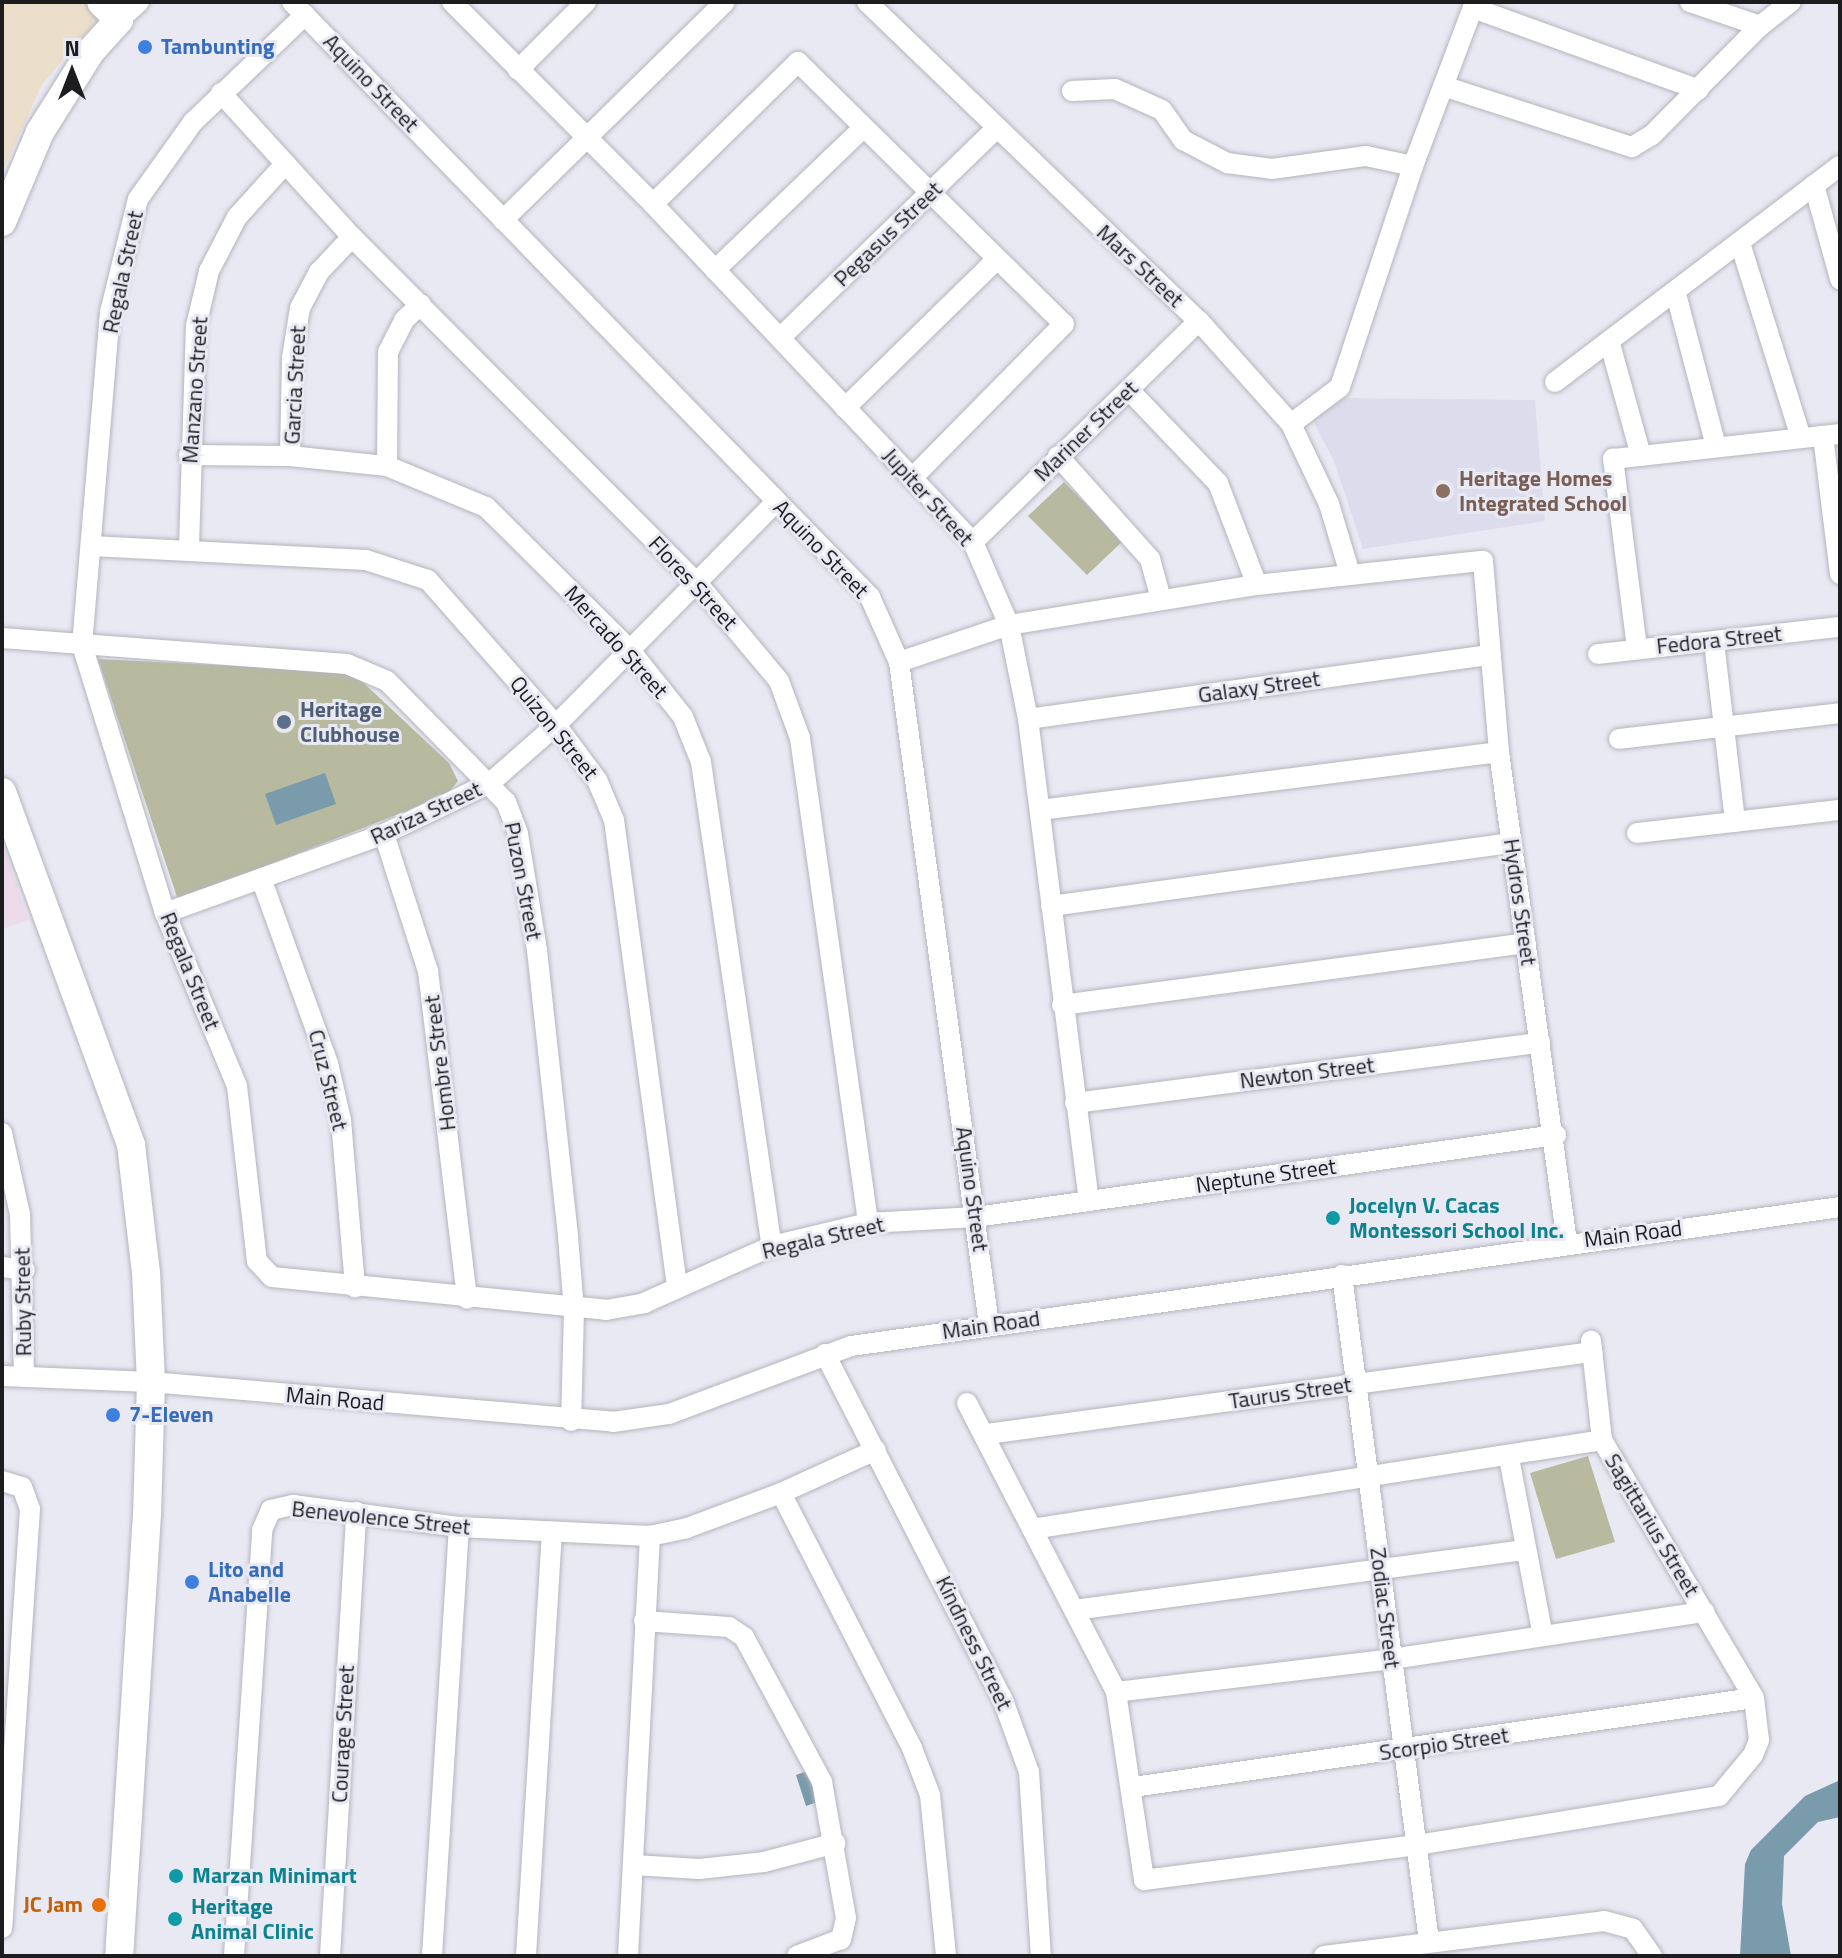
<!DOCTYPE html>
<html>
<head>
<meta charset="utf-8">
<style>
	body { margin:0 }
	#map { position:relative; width:1842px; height:1958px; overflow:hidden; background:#e9e9f4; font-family:"Titillium Web",sans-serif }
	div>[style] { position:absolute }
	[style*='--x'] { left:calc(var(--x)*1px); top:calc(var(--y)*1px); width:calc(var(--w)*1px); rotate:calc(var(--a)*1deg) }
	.commercial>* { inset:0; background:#eddaea }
	.industrial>* { inset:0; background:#ebdfcb }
	.built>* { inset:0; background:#dcdced }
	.green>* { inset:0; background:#b7ba9f }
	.water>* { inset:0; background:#7a9bab }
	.roads { filter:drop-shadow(0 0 2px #b4b4bd) drop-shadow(0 0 2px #b4b4bd) }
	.street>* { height:20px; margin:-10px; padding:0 10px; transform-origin:10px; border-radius:10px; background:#fff }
	.secondary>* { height:28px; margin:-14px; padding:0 14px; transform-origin:14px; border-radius:14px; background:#fff }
	.dots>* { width:22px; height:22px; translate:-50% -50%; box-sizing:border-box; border:4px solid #e9e9f4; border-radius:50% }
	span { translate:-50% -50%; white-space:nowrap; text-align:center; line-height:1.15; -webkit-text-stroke:6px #e9e9f4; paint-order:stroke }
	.shop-label { font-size:22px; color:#366cbe; font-weight:700 }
	.left { translate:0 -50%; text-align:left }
	.street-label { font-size:22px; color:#1d1d20 }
	.education-label { font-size:22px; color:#785e54; font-weight:700 }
	.service-label { font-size:22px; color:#4e5e75; font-weight:700 }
	.culture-label { font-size:22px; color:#0d838f; font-weight:700 }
	.food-label { font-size:22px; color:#c56008; font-weight:700 }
	.right { translate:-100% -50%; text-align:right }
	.frame { position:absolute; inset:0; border:4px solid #1d1d20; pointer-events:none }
	.north { position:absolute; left:32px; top:32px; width:80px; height:80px; -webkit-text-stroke:6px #e9e9f4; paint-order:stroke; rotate:0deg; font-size:22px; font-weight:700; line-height:32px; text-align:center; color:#1d1d20 }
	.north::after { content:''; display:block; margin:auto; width:28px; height:36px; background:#1d1d20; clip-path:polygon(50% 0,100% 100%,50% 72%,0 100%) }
</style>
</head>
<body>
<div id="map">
	<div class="commercial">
		<i style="clip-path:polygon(5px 851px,28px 920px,2px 929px,2px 852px)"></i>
	</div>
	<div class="industrial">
		<i style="clip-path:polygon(2px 2px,85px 2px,100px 17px,42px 84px,2px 173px)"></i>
	</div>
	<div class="built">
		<i style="clip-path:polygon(1345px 398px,1535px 400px,1545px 521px,1363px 549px,1334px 461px,1311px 417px)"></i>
	</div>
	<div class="green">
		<i style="clip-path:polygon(1064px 482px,1123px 541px,1087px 575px,1028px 516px)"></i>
		<i style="clip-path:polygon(98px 659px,352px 672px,449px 763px,458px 781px,450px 791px,404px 812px,178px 900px)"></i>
		<i style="clip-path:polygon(1588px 1456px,1615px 1542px,1556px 1559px,1530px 1473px)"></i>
	</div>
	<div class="water">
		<i style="clip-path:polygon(325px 773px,336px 804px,276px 825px,265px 794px)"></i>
		<i style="clip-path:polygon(813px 1769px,823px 1800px,806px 1806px,796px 1775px)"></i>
		<i style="clip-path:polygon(1840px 1780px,1840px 1817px,1818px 1822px,1784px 1856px,1782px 1904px,1791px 1956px,1740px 1956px,1745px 1864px,1751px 1850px,1805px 1796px)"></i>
	</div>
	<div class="roads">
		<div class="street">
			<i style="--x:292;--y:2;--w:830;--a:45.83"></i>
			<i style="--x:870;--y:597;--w:71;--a:66"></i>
			<i style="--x:899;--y:662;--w:669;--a:82.27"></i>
			<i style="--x:452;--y:2;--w:285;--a:45.1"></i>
			<i style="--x:653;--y:204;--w:465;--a:46.6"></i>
			<i style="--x:973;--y:542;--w:90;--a:66.6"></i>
			<i style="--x:1009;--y:625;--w:96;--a:78.6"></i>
			<i style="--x:1028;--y:719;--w:486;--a:82.8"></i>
			<i style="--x:867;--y:2;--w:460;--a:43.9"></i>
			<i style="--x:1199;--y:321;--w:138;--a:48.2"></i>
			<i style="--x:1291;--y:424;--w:89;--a:64.6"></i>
			<i style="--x:1329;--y:504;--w:73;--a:73.3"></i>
			<i style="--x:1690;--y:2;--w:74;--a:18.9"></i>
			<i style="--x:1473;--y:8;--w:240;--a:19.9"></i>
			<i style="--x:305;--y:15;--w:155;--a:136.3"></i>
			<i style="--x:193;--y:122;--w:95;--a:125.5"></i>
			<i style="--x:138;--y:199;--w:116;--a:103.9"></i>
			<i style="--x:110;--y:312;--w:334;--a:94.8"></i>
			<i style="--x:82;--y:645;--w:281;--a:72.8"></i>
			<i style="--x:165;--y:913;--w:187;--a:67.4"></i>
			<i style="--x:237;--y:1086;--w:176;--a:83.5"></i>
			<i style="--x:257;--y:1261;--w:22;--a:47"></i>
			<i style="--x:272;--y:1277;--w:336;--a:5.6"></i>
			<i style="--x:606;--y:1310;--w:39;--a:-10"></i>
			<i style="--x:644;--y:1303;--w:140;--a:-24"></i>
			<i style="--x:772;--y:1246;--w:99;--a:-13.5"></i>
			<i style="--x:868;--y:1223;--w:108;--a:-3.2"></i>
			<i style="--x:976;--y:1217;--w:586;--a:-8.05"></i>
			<i style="--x:119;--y:20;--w:27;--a:-42"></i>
			<i style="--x:518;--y:70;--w:96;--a:-45"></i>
			<i style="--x:1443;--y:86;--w:199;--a:17.9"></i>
			<i style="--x:1632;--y:147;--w:23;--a:-31"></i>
			<i style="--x:1652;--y:135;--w:153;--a:-45.3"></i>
			<i style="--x:1760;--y:26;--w:39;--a:-38"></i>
			<i style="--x:1072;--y:91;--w:43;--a:-2.7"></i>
			<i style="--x:1115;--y:89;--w:51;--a:24.1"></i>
			<i style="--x:1162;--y:110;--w:37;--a:55"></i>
			<i style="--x:1183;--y:140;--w:50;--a:27.6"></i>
			<i style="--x:1227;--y:163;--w:45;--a:7.6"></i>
			<i style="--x:1272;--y:169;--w:95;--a:-7.9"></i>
			<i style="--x:1366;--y:156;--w:48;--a:12"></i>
			<i style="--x:221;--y:93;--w:195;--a:47.7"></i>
			<i style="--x:352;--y:237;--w:490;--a:45.1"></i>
			<i style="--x:698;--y:584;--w:126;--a:50.1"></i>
			<i style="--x:779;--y:681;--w:61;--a:69.8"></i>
			<i style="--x:800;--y:738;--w:490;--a:82"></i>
			<i style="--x:1814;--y:185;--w:98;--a:74.5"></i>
			<i style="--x:653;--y:204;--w:203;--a:-44.4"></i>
			<i style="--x:798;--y:62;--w:373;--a:44.6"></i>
			<i style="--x:1064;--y:324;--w:216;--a:134.6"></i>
			<i style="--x:503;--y:220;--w:311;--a:-44.5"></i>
			<i style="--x:1740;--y:243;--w:204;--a:72.6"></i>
			<i style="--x:715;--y:270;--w:205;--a:-43.8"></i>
			<i style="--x:1676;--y:294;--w:158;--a:75.3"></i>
			<i style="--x:780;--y:338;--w:301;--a:-44.1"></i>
			<i style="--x:1610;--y:344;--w:116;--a:74.5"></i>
			<i style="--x:1555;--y:382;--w:358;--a:-37.2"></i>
			<i style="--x:1129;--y:390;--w:129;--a:46.3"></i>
			<i style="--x:1218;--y:483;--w:109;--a:69.1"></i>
			<i style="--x:845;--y:408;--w:211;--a:-44.4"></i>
			<i style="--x:1291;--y:424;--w:61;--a:-37.1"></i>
			<i style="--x:1340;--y:387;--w:233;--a:-71.7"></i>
			<i style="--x:1413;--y:166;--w:175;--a:-69.3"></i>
			<i style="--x:1823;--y:436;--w:139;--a:83"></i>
			<i style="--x:189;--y:455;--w:101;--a:0.6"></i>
			<i style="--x:290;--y:456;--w:98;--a:5.9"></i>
			<i style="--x:387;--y:466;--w:107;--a:22.5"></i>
			<i style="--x:486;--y:507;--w:202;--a:44.8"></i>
			<i style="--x:629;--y:649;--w:87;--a:51.5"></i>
			<i style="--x:683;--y:717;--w:48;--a:68.2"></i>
			<i style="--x:701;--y:762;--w:489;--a:81.7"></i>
			<i style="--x:290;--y:456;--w:98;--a:-88.8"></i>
			<i style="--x:292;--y:358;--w:51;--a:-80.9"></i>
			<i style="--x:300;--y:308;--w:41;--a:-62.2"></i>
			<i style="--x:319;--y:272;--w:48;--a:-46.7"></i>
			<i style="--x:1058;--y:456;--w:138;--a:48.2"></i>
			<i style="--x:1150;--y:559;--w:41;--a:74.6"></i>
			<i style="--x:387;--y:466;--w:114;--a:-89.5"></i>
			<i style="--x:388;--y:352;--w:36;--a:-63"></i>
			<i style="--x:404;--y:320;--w:23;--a:-43"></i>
			<i style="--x:973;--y:542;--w:316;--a:-44.4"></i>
			<i style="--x:91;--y:546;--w:275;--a:2.9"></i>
			<i style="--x:366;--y:560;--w:65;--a:17.9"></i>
			<i style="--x:428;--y:580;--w:193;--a:48.6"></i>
			<i style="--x:556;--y:725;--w:69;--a:53.3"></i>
			<i style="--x:597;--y:780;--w:43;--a:67"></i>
			<i style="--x:614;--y:820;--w:472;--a:82.3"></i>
			<i style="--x:189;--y:547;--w:221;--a:-88.2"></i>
			<i style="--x:196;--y:326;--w:57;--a:-76.7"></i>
			<i style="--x:209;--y:271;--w:61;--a:-62.6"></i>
			<i style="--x:237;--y:217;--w:72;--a:-47.8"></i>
			<i style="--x:2;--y:638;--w:346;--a:4.3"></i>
			<i style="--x:347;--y:664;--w:43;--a:23"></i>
			<i style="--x:387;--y:681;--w:170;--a:45.5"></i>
			<i style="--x:506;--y:802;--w:34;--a:69"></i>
			<i style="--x:518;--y:834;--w:118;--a:80.7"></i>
			<i style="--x:537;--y:950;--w:289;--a:83.8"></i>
			<i style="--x:568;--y:1237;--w:73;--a:85.3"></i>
			<i style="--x:574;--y:1310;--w:111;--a:91.5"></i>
			<i style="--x:1714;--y:642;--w:181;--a:83.3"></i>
			<i style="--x:1637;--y:648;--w:191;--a:-97.2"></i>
			<i style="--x:1613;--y:459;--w:228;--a:-6.3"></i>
			<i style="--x:1598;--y:654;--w:244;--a:-6.4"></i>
			<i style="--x:899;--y:662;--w:116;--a:-18.6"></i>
			<i style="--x:1009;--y:625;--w:251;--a:-9.2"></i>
			<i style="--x:1257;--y:585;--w:227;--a:-6.1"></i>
			<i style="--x:1483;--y:561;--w:192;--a:85.2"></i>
			<i style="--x:1499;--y:752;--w:495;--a:82.1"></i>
			<i style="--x:1028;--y:719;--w:466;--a:-7.9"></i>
			<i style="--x:1619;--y:739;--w:223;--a:-6.7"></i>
			<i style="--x:1040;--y:810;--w:463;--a:-7.2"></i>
			<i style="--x:1637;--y:833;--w:204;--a:-6.5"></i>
			<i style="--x:384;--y:834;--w:144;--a:72.2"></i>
			<i style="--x:428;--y:971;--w:330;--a:83.2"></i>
			<i style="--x:262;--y:881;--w:194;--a:70.1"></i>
			<i style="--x:328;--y:1063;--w:58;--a:77.2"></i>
			<i style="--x:341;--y:1120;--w:168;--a:85.2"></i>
			<i style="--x:1051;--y:906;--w:465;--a:-7.8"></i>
			<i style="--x:165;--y:913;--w:233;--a:-19.8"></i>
			<i style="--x:384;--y:834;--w:118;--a:-25.7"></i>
			<i style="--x:490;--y:783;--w:88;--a:-41.3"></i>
			<i style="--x:556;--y:725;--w:313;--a:-45.4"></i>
			<i style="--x:1062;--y:1005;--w:468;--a:-7.6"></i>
			<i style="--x:1075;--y:1103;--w:469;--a:-7.4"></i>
			<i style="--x:2;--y:1133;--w:83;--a:77.5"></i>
			<i style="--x:20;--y:1214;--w:163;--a:88.6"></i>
			<i style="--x:2;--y:1267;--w:23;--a:7"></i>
			<i style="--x:1342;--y:1275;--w:672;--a:82.56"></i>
			<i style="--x:825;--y:1354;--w:392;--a:62.8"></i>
			<i style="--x:1004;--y:1703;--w:73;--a:70.1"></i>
			<i style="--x:1029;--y:1772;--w:184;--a:86.3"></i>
			<i style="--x:2;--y:1376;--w:149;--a:2.3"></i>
			<i style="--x:151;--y:1382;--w:464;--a:4.9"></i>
			<i style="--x:613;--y:1422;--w:57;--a:-8.1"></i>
			<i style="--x:669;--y:1414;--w:194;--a:-20.5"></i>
			<i style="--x:851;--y:1346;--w:999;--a:-8"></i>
			<i style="--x:967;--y:1403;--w:325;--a:62.7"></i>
			<i style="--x:1116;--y:1692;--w:190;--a:81.5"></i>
			<i style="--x:1144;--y:1880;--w:275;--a:-7.3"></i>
			<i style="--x:1417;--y:1845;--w:306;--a:-9.2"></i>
			<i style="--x:1719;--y:1796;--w:53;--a:-50.3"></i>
			<i style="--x:1753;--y:1755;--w:16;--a:-68"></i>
			<i style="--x:1759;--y:1740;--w:42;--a:-96.8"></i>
			<i style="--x:1754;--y:1698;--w:299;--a:-120.5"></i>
			<i style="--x:1602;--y:1440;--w:100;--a:-96.3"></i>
			<i style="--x:987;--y:1434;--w:611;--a:-7.72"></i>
			<i style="--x:1509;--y:1458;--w:181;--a:79.2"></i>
			<i style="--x:2;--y:1481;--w:21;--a:17"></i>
			<i style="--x:22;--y:1487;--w:23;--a:70"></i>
			<i style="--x:30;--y:1509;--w:420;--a:93.8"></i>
			<i style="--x:781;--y:1493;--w:287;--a:62.8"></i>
			<i style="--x:912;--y:1748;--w:50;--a:69"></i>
			<i style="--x:930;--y:1795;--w:162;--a:84.3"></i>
			<i style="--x:1032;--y:1529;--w:577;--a:-8.87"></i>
			<i style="--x:1074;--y:1610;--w:455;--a:-7.6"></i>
			<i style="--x:644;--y:1621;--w:85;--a:4"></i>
			<i style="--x:729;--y:1627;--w:18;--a:34"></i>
			<i style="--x:744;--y:1637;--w:165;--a:61.7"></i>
			<i style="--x:822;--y:1782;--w:138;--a:80"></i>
			<i style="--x:846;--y:1918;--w:22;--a:103"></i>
			<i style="--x:841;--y:1939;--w:47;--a:158.9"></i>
			<i style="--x:1116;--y:1692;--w:278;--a:-6.8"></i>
			<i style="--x:1392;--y:1659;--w:316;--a:-8.6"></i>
			<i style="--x:1133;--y:1787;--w:627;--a:-8.16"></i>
			<i style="--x:634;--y:1865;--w:65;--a:3.5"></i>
			<i style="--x:699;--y:1869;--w:65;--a:-6.1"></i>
			<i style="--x:764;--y:1862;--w:74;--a:-14.8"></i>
			<i style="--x:234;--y:1956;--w:427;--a:-86.2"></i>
			<i style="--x:262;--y:1530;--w:22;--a:-66"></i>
			<i style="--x:271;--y:1510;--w:23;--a:-13"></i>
			<i style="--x:293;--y:1505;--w:167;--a:7.5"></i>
			<i style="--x:459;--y:1527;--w:191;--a:2.7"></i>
			<i style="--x:650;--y:1536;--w:38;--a:-12"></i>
			<i style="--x:687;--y:1528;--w:100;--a:-20.4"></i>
			<i style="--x:781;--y:1493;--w:104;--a:-24.4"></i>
			<i style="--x:330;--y:1956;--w:445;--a:-86.6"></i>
			<i style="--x:432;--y:1956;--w:430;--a:-86.4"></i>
			<i style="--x:526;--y:1956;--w:424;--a:-86.5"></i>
			<i style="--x:628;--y:1956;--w:421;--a:-87"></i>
			<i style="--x:1324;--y:1956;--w:282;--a:-7.1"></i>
			<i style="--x:1604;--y:1921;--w:30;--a:15"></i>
			<i style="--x:1633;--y:1929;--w:33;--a:55"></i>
		</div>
		<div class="secondary">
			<i style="--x:2;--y:222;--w:98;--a:-67.1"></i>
			<i style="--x:40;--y:132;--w:96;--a:-57.8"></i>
			<i style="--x:91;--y:51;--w:42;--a:-47.9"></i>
			<i style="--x:119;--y:20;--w:25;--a:-135"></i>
			<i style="--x:2;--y:792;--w:376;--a:69.9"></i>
			<i style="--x:131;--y:1145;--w:128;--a:83.3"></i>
			<i style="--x:146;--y:1272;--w:110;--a:87.4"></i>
			<i style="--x:151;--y:1382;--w:132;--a:91.7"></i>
			<i style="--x:147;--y:1514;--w:443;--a:93.6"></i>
		</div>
	</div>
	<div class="dots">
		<i style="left:145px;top:47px;background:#3f7fe0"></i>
		<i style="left:1443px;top:491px;background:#8d6e63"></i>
		<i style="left:284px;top:722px;background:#5c6f8a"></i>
		<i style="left:1333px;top:1218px;background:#0f9aa8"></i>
		<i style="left:113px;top:1415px;background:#3f7fe0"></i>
		<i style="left:192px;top:1582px;background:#3f7fe0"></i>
		<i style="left:176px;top:1876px;background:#0f9aa8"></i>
		<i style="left:99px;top:1905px;background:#e8710a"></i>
		<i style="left:175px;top:1919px;background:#0f9aa8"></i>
	</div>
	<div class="shop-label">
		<span class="left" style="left:161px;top:47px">Tambunting</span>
		<span class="left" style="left:129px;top:1415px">7-Eleven</span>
		<span class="left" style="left:208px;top:1582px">Lito and<br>Anabelle</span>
	</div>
	<div class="street-label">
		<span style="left:371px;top:83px;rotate:46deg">Aquino Street</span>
		<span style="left:888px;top:234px;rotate:-44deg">Pegasus Street</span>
		<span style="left:1140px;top:266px;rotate:43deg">Mars Street</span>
		<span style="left:123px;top:272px;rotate:-78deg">Regala Street</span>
		<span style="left:295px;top:385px;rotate:-87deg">Garcia Street</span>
		<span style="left:195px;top:390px;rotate:-86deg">Manzano Street</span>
		<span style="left:1086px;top:431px;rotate:-44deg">Mariner Street</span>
		<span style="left:928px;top:497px;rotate:48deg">Jupiter Street</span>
		<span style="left:821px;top:549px;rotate:46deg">Aquino Street</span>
		<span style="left:693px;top:583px;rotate:47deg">Flores Street</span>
		<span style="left:1719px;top:640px;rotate:-6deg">Fedora Street</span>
		<span style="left:616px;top:642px;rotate:48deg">Mercado Street</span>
		<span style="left:1259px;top:687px;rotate:-8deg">Galaxy Street</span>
		<span style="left:554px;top:728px;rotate:51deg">Quizon Street</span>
		<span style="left:426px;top:813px;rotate:-25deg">Rariza Street</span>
		<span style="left:523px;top:881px;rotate:79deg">Puzon Street</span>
		<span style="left:1520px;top:902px;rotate:82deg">Hydros Street</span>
		<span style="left:190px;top:971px;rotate:68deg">Regala Street</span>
		<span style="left:440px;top:1063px;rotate:-97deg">Hombre Street</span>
		<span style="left:1307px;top:1073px;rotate:-7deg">Newton Street</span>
		<span style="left:328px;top:1080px;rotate:76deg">Cruz Street</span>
		<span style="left:1266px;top:1176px;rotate:-8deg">Neptune Street</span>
		<span style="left:972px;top:1189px;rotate:82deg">Aquino Street</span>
		<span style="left:1633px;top:1234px;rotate:-7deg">Main Road</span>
		<span style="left:823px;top:1238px;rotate:-13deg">Regala Street</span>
		<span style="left:23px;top:1302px;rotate:-91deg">Ruby Street</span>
		<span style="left:991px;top:1325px;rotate:-8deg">Main Road</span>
		<span style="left:1290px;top:1393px;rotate:-8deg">Taurus Street</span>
		<span style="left:335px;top:1399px;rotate:5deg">Main Road</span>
		<span style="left:381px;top:1518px;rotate:6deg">Benevolence Street</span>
		<span style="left:1652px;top:1525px;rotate:59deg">Sagittarius Street</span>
		<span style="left:1385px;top:1608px;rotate:83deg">Zodiac Street</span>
		<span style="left:974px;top:1643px;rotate:64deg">Kindness Street</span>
		<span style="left:343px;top:1734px;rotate:-87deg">Courage Street</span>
		<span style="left:1444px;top:1744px;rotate:-8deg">Scorpio Street</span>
	</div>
	<div class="education-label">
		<span class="left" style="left:1459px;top:491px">Heritage Homes<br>Integrated School</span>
	</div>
	<div class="service-label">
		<span class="left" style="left:300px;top:722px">Heritage<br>Clubhouse</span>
	</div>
	<div class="culture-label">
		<span class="left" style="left:1349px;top:1218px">Jocelyn V. Cacas<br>Montessori School Inc.</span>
		<span class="left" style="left:192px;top:1876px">Marzan Minimart</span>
		<span class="left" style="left:191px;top:1919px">Heritage<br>Animal Clinic</span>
	</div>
	<div class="food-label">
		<span class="right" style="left:83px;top:1905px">JC Jam</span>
	</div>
	<div class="frame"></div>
	<div class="north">N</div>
</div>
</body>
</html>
